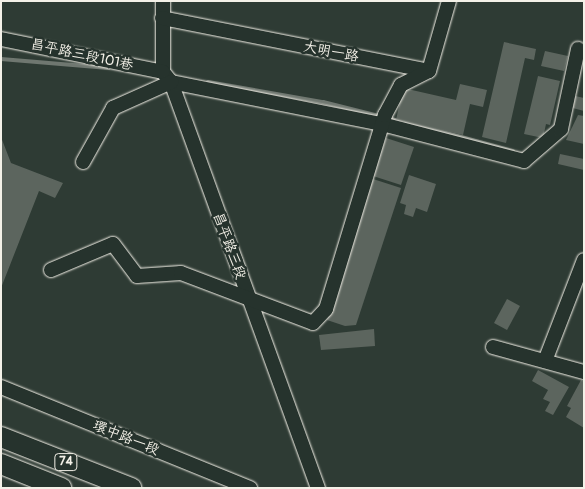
<!DOCTYPE html>
<html>
<head>
<meta charset="utf-8">
<style>
	body { margin:0 }
	#map { position:relative; width:585px; height:489px; overflow:hidden; background:#2e3b34; font-family:Pangolin,"LXGW WenKai TC",sans-serif }
	div>[style] { position:absolute }
	[style*='--x'] { left:calc(var(--x)*1px); top:calc(var(--y)*1px); width:calc(var(--w)*1px); rotate:calc(var(--a)*1deg) }
	.stream>* { height:4px; margin:-2px; padding:0 2px; transform-origin:2px; border-radius:2px; background:#6f7770 }
	.building>* { inset:0; background:#5c655e }
	.roads { filter:drop-shadow(0 0 1px #f4f1e8) drop-shadow(0 0 1px #f4f1e8) }
	.minor>* { height:14px; margin:-7px; padding:0 7px; transform-origin:7px; border-radius:7px; background:#26332d }
	.highway>* { height:20px; margin:-10px; padding:0 10px; transform-origin:10px; border-radius:10px; background:#26332d }
	span { translate:-50% -50%; white-space:nowrap; text-align:center; line-height:1.15; -webkit-text-stroke:5px #26332d; paint-order:stroke }
	.shield-label span { padding:1px 4px; background:#26332d; border:1px solid; border-radius:4px; -webkit-text-stroke-width:0 }
	.shield-label { font-size:12px; color:#f4f1e8; font-weight:700 }
	.street-label { font-size:14px; color:#f4f1e8 }
	.frame { position:absolute; inset:0; border:2px solid #f4f1e8; pointer-events:none }
</style>
</head>
<body>
<div id="map">
	<div class="stream">
		<i style="--x:1;--y:59;--w:108;--a:4.8"></i>
		<i style="--x:208;--y:82;--w:117;--a:9.9"></i>
		<i style="--x:323;--y:102;--w:78;--a:14"></i>
		<i style="--x:406;--y:122;--w:111;--a:15.2"></i>
	</div>
	<div class="building">
		<i style="clip-path:polygon(504px 42px,536px 49px,534px 60px,525px 58px,506px 143px,482px 137px)"></i>
		<i style="clip-path:polygon(545px 51px,568px 56px,564px 71px,541px 66px)"></i>
		<i style="clip-path:polygon(538px 76px,560px 81px,550px 125px,546px 124px,543px 138px,524px 134px)"></i>
		<i style="clip-path:polygon(460px 84px,487px 90px,483px 107px,470px 104px,463px 135px,396px 120px,403px 88px,456px 100px)"></i>
		<i style="clip-path:polygon(571px 95px,584px 98px,584px 111px,569px 107px)"></i>
		<i style="clip-path:polygon(578px 115px,584px 116px,584px 144px,566px 140px)"></i>
		<i style="clip-path:polygon(1px 137px,11px 163px,63px 183px,55px 198px,39px 191px,1px 288px)"></i>
		<i style="clip-path:polygon(386px 138px,414px 147px,401px 185px,373px 176px)"></i>
		<i style="clip-path:polygon(560px 154px,584px 159px,584px 170px,558px 164px)"></i>
		<i style="clip-path:polygon(409px 175px,436px 184px,427px 212px,416px 208px,413px 217px,404px 214px,406px 205px,400px 203px)"></i>
		<i style="clip-path:polygon(373px 179px,401px 188px,356px 325px,345px 326px,327px 320px)"></i>
		<i style="clip-path:polygon(507px 299px,520px 306px,507px 330px,494px 323px)"></i>
		<i style="clip-path:polygon(374px 329px,375px 346px,321px 350px,319px 335px)"></i>
		<i style="clip-path:polygon(538px 370px,569px 387px,553px 415px,545px 411px,550px 402px,543px 399px,548px 390px,532px 381px)"></i>
		<i style="clip-path:polygon(581px 380px,584px 381px,584px 428px,566px 417px,571px 408px,567px 406px)"></i>
	</div>
	<div class="roads">
		<div class="minor">
			<i style="--x:163;--y:1;--w:71;--a:90"></i>
			<i style="--x:163;--y:72;--w:13;--a:51"></i>
			<i style="--x:171;--y:82;--w:432;--a:70.1"></i>
			<i style="--x:162;--y:18;--w:272;--a:11.2"></i>
			<i style="--x:429;--y:71;--w:73;--a:-74.1"></i>
			<i style="--x:1;--y:39;--w:165;--a:11.5"></i>
			<i style="--x:171;--y:82;--w:215;--a:11.3"></i>
			<i style="--x:382;--y:124;--w:147;--a:14.6"></i>
			<i style="--x:524;--y:161;--w:49;--a:-40.9"></i>
			<i style="--x:561;--y:129;--w:82;--a:-78"></i>
			<i style="--x:83;--y:162;--w:62;--a:-60.9"></i>
			<i style="--x:113;--y:108;--w:64;--a:-24.1"></i>
			<i style="--x:51;--y:270;--w:67;--a:-22.8"></i>
			<i style="--x:113;--y:244;--w:40;--a:53"></i>
			<i style="--x:137;--y:276;--w:44;--a:-3.9"></i>
			<i style="--x:181;--y:273;--w:141;--a:20.7"></i>
			<i style="--x:313;--y:323;--w:19;--a:-47"></i>
			<i style="--x:326;--y:309;--w:203;--a:-73.1"></i>
			<i style="--x:385;--y:115;--w:34;--a:-62"></i>
			<i style="--x:401;--y:85;--w:31;--a:-27"></i>
			<i style="--x:493;--y:347;--w:94;--a:15.4"></i>
			<i style="--x:545;--y:361;--w:108;--a:-68.9"></i>
			<i style="--x:1;--y:387;--w:269;--a:22.1"></i>
		</div>
		<div class="highway">
			<i style="--x:1;--y:437;--w:140;--a:21.4"></i>
			<i style="--x:1;--y:464;--w:65;--a:21.8"></i>
		</div>
	</div>
	<div class="shield-label">
		<span style="left:66px;top:462px">74</span>
	</div>
	<div class="street-label">
		<span style="left:331px;top:52px;rotate:11deg">大明一路</span>
		<span style="left:82px;top:55px;rotate:12deg">昌平路三段101巷</span>
		<span style="left:229px;top:246px;rotate:70deg">昌平路三段</span>
		<span style="left:126px;top:438px;rotate:22deg">環中路一段</span>
	</div>
	<div class="frame"></div>
</div>
</body>
</html>
